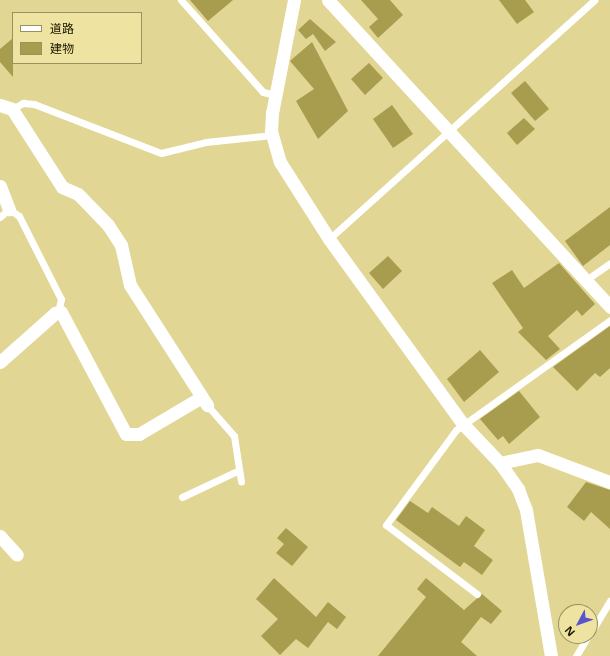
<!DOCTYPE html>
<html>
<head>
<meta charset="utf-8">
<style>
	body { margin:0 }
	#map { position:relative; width:610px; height:656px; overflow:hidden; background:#e1d693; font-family:"Noto Sans","Noto Sans JP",sans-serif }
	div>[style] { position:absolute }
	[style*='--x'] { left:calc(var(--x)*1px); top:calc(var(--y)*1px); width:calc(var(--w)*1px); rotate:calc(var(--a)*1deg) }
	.building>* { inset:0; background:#a89c4f }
	.service>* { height:7px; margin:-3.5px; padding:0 3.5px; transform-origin:3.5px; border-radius:3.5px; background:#fff }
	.minor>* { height:13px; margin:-6.5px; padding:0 6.5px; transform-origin:6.5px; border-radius:6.5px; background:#fff }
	span { translate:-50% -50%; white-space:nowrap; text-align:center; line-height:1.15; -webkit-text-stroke:3.5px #eee3a0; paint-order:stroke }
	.legend { position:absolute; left:12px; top:12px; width:130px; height:52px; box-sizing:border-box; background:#eee3a0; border:1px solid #999160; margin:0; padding:5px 7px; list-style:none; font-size:12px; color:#1a1600 }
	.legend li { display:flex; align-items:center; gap:8px; height:20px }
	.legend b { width:20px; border:1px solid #999160 }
	.north { position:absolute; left:558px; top:604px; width:40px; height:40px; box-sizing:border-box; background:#eee3a0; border:1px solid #999160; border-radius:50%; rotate:229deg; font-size:11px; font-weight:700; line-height:16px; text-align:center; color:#1a1600 }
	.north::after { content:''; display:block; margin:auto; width:14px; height:18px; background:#5a55cc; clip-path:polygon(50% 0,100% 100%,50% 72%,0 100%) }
</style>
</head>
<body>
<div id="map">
	<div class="building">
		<i style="clip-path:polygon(190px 0,233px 0,208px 21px)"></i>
		<i style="clip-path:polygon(361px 0,390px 0,403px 15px,378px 38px,369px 27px,378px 19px)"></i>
		<i style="clip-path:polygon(499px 0,525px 0,534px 12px,517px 24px)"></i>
		<i style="clip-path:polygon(310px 19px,336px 42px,325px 51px,313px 34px,306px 39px,298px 30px)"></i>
		<i style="clip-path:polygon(13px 38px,13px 77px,0 62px,0 49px)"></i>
		<i style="clip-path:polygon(312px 42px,348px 111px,318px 139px,296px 101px,314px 89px,290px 61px)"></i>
		<i style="clip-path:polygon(369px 63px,383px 78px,365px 95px,351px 79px)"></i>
		<i style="clip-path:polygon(525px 81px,549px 109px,535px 121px,511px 93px)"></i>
		<i style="clip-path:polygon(392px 105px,413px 134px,393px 148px,373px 119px)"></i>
		<i style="clip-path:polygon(524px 118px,535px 129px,517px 145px,507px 133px)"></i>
		<i style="clip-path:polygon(610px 207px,610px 245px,583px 266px,565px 241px)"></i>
		<i style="clip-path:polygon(388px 256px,402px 271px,383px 289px,369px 273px)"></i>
		<i style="clip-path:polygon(559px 263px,595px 304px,582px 316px,577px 310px,548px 336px,560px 349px,546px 360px,518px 332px,523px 328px,492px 283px,512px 270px,524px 288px)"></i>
		<i style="clip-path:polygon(610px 326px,610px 368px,600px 377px,595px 373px,577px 391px,553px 367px)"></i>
		<i style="clip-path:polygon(480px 350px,499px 372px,464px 402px,447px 379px)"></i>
		<i style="clip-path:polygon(519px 391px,540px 417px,509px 444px,503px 436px,498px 440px,480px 419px)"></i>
		<i style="clip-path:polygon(586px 482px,610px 490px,610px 529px,591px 512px,584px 521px,567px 507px)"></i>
		<i style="clip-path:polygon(410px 501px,428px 513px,432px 507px,459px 526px,466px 516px,485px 530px,474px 546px,493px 560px,482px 575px,464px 562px,460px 567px,396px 520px)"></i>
		<i style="clip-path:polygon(286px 528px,308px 547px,292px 566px,276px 553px,284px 544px,277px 538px)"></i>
		<i style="clip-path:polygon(274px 578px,316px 617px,328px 602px,346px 617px,337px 629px,328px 622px,308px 648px,296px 639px,280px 655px,261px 636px,278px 619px,256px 599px)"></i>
		<i style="clip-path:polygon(426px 578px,464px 610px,482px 594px,502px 611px,491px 624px,481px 617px,461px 642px,477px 656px,378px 656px,426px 597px,417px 589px)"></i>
		<i style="clip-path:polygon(580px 604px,593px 611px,590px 617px,590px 612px,566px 612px,566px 622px,560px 618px,567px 607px)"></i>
	</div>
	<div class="service">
		<i style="--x:181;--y:0;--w:123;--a:48.3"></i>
		<i style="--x:263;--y:92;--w:12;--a:14"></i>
		<i style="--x:12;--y:109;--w:13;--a:-29"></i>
		<i style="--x:23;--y:103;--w:11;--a:5"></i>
		<i style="--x:34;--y:104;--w:136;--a:21.1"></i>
		<i style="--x:161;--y:153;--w:46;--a:-13.7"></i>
		<i style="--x:206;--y:142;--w:66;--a:-6.1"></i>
		<i style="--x:0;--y:217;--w:12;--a:-42"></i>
		<i style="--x:9;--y:209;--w:12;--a:35"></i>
		<i style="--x:19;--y:216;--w:93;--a:63.2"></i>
		<i style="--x:61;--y:299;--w:13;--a:103"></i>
		<i style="--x:329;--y:239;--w:357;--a:-42"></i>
		<i style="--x:586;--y:280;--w:29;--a:-35"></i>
		<i style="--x:207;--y:405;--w:41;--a:48.9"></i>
		<i style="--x:234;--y:436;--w:46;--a:81.2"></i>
		<i style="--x:182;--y:497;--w:63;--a:-25.3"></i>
		<i style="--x:477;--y:594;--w:114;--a:-142.8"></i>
		<i style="--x:386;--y:525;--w:118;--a:-53.6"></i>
		<i style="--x:456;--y:430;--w:189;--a:-35.5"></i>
		<i style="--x:590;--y:634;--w:39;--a:-59"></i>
		<i style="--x:576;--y:656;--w:23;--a:-59"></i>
	</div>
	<div class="minor">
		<i style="--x:294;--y:0;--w:115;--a:101"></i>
		<i style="--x:272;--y:113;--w:18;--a:93"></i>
		<i style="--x:271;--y:131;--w:32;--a:74"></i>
		<i style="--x:280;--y:162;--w:91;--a:57.5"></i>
		<i style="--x:329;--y:239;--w:228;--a:54.1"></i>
		<i style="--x:463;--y:424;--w:54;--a:46.5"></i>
		<i style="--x:500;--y:463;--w:32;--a:55"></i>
		<i style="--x:518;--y:489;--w:22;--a:69"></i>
		<i style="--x:526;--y:510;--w:148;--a:80.3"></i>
		<i style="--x:328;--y:0;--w:417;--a:47.4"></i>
		<i style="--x:0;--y:105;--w:13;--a:18"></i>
		<i style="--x:12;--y:109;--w:93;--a:57.3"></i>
		<i style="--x:62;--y:187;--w:17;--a:24"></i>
		<i style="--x:78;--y:194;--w:43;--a:45.9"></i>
		<i style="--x:108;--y:225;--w:24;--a:57"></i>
		<i style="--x:121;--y:245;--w:41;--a:77.3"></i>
		<i style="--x:130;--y:285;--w:143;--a:57.3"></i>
		<i style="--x:0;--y:186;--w:25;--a:69"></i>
		<i style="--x:0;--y:362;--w:74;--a:-41.7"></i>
		<i style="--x:55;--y:313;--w:6;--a:-9"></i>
		<i style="--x:61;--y:312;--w:138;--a:62"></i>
		<i style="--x:126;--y:434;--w:13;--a:0"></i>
		<i style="--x:139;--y:434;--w:71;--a:-30.5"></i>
		<i style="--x:500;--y:463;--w:39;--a:-12"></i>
		<i style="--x:538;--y:455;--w:77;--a:20.6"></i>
		<i style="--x:0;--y:536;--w:25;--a:48"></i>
	</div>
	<ul class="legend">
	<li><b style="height:5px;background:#fff"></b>道路</li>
	<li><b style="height:11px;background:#a89c4f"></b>建物</li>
	</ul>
	<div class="north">N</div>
</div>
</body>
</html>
